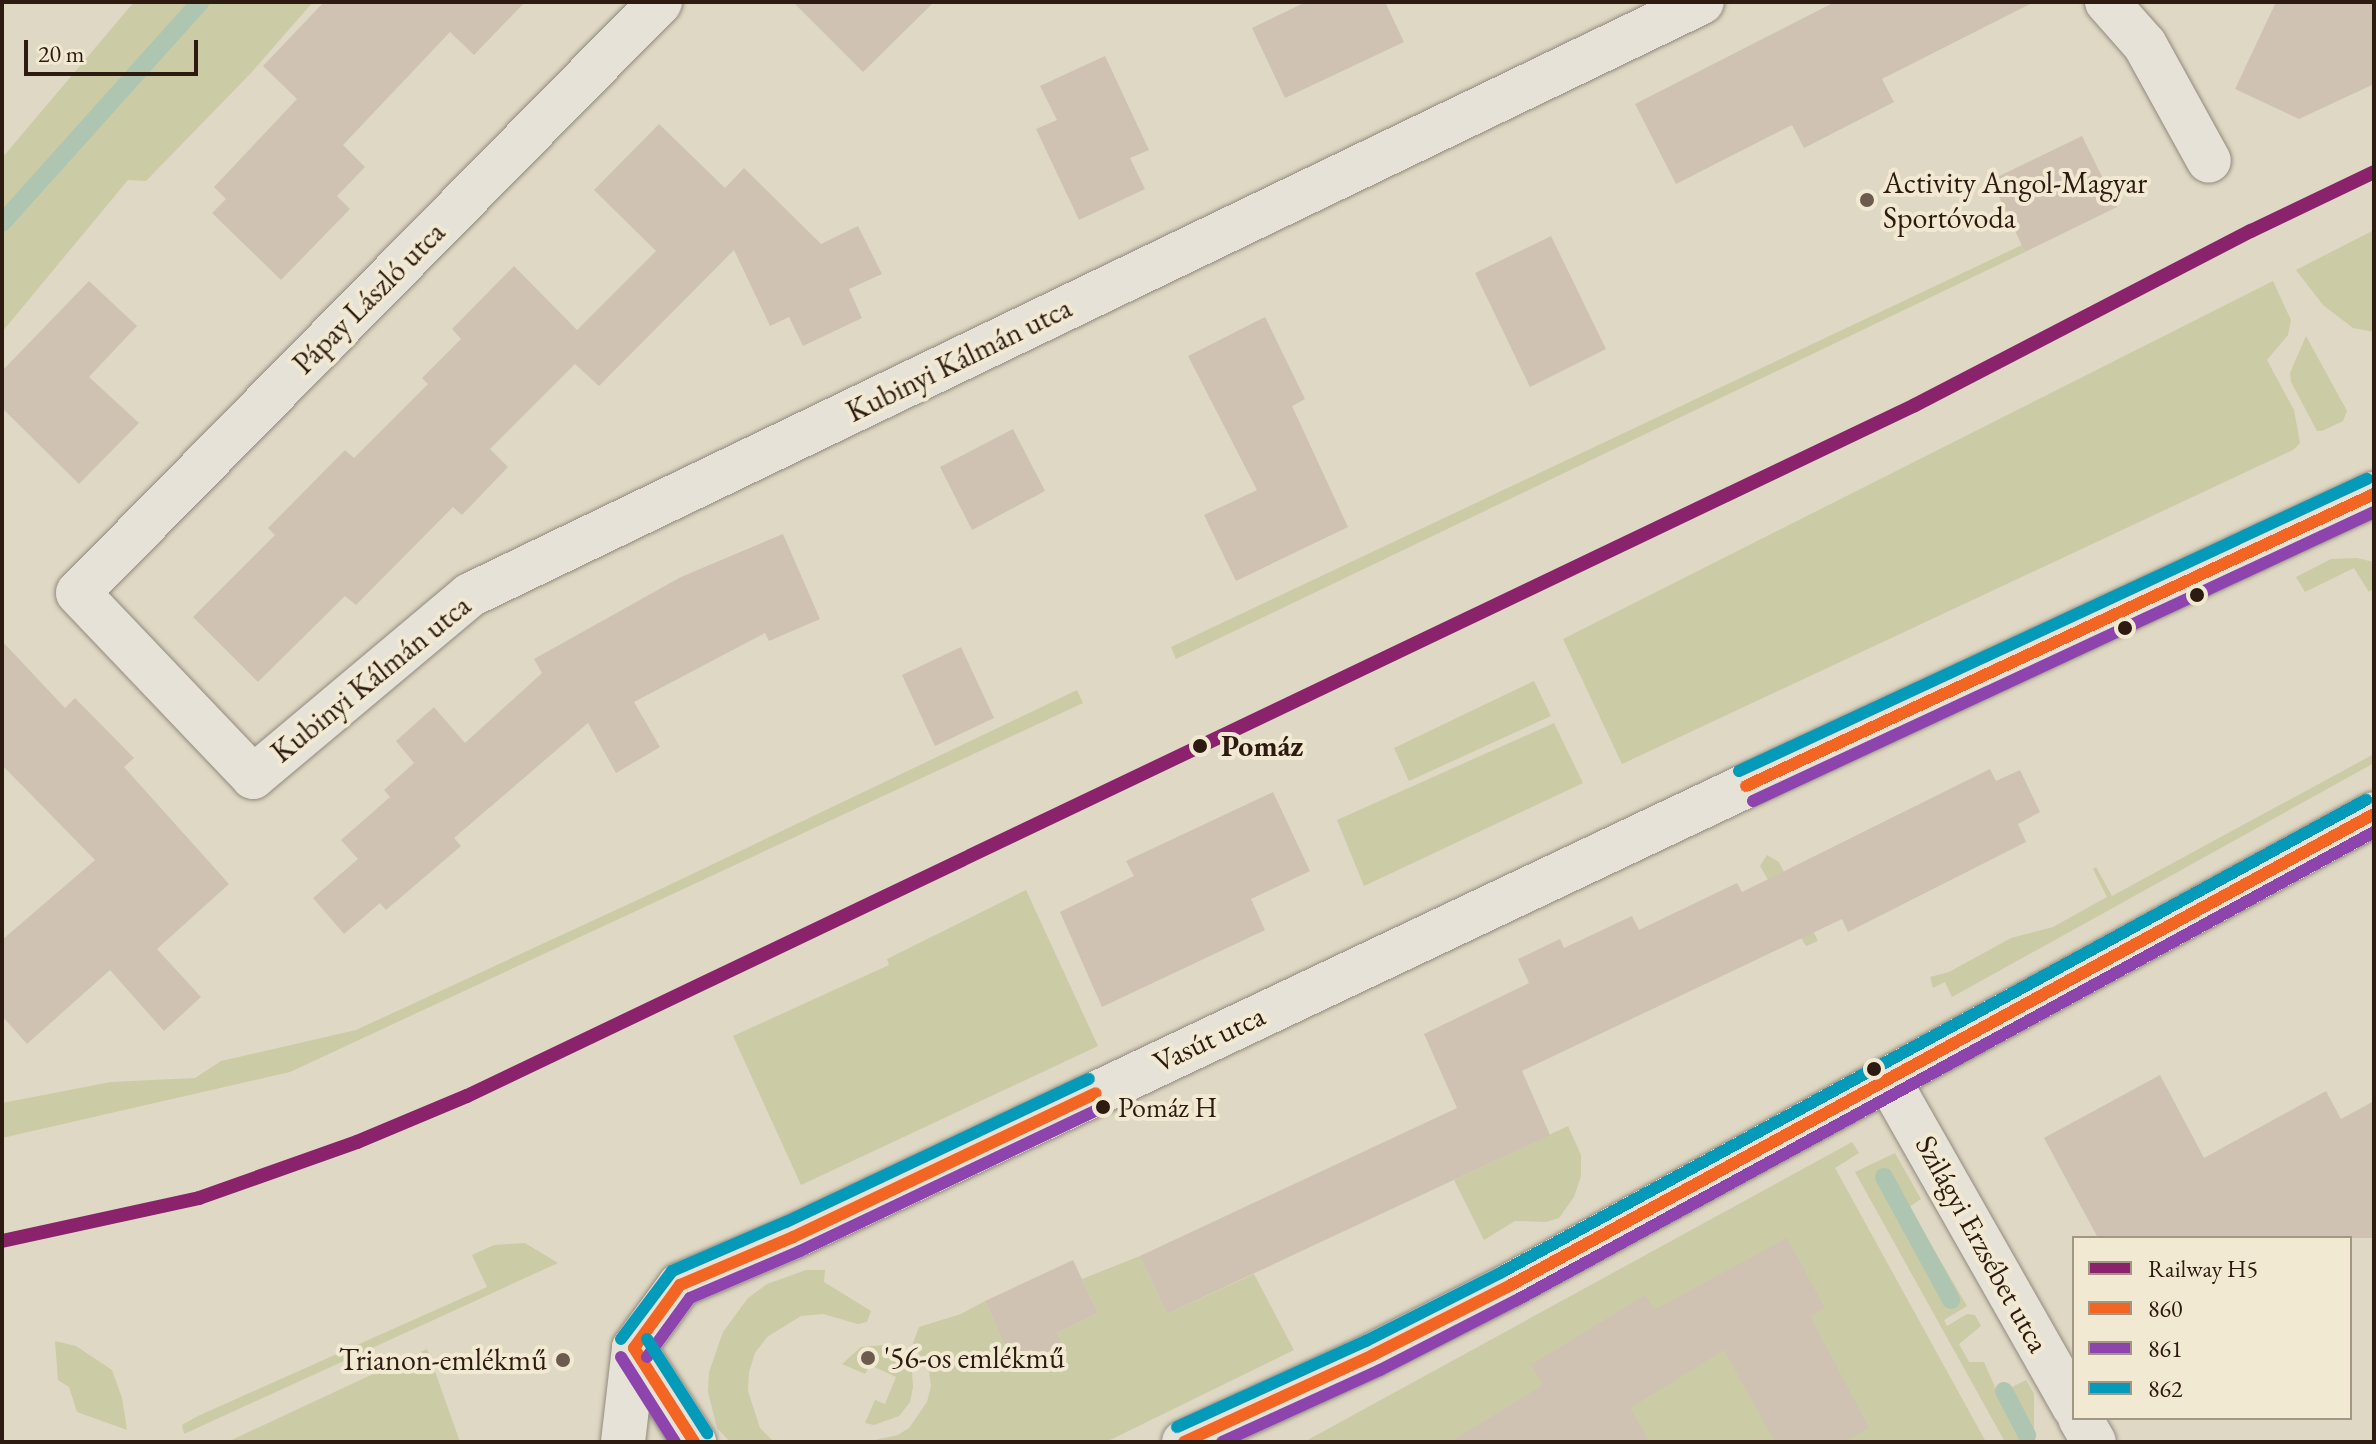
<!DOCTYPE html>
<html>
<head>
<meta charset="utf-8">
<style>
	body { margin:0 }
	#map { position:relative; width:2376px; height:1444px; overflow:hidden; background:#dfd8c4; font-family:"EB Garamond",serif }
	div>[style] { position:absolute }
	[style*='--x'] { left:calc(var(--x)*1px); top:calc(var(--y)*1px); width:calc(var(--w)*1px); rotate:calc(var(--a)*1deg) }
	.green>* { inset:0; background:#cbcba6 }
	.stream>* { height:18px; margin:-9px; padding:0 9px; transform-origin:9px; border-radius:9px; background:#aec5b2 }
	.building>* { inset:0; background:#cfc2b3 }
	.roads { filter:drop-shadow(0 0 2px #918a7e) drop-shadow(0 0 2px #918a7e) }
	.street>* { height:44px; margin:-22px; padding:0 22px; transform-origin:22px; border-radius:22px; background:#e6e2d8 }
	.secondary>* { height:44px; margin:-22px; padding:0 22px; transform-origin:22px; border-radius:22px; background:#e6e2d8 }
	.bus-1>* { height:12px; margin:-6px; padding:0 6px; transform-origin:6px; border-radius:6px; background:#f26522 }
	.bus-2>* { height:12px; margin:-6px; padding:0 6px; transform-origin:6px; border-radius:6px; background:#8e44ad }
	.bus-3>* { height:12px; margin:-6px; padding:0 6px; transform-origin:6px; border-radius:6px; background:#049bbb }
	.rail-1>* { height:14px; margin:-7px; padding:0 7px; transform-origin:7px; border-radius:7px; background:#8a236c }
	.dots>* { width:22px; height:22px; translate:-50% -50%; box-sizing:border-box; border:4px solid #f1e9d2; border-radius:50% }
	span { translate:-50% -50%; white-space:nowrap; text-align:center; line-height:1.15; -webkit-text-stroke:8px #f1e9d2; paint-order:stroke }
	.bus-label { font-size:28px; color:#2d1a10 }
	.left { translate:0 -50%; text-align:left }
	.poi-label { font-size:30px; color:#2d1a10 }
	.right { translate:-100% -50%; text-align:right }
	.street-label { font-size:30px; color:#2d1a10 }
	.stop-label { font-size:30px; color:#2d1a10; font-weight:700 }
	.frame { position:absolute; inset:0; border:4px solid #2d1a10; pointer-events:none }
	.legend { position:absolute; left:2072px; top:1236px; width:280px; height:184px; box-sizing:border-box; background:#f1e9d2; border:2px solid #a39684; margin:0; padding:10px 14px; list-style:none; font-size:24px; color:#2d1a10 }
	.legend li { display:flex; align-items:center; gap:16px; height:40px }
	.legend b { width:40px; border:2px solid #a39684 }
	.scale { position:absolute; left:24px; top:40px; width:174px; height:36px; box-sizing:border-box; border:4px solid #2d1a10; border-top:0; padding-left:10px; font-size:24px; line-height:28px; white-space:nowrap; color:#2d1a10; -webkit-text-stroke:6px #f1e9d2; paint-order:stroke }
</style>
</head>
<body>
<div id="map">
	<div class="green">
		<i style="clip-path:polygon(134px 2px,313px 2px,251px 73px,146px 181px,128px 180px,2px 332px,2px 158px)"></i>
		<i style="clip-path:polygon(2374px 230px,2374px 332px,2353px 328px,2323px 305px,2296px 270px)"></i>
		<i style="clip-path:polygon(2022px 245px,2025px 252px,1176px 659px,1171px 647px)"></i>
		<i style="clip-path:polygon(2273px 281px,2291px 320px,2288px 335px,2267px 360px,2294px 410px,2300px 443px,2293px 450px,1622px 764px,1563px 639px)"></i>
		<i style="clip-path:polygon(2306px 336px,2347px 411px,2343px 421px,2322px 431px,2317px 431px,2291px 382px,2290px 373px)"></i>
		<i style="clip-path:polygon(2357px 558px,2374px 562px,2374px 588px,2369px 592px,2354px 568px,2305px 592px,2296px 577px,2331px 559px)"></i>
		<i style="clip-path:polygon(1534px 681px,1551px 716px,1409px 781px,1394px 748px)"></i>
		<i style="clip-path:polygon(1077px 690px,1083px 703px,290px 1072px,2px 1138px,2px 1103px,111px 1082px,195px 1078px,221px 1061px,356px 1030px,644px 897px)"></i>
		<i style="clip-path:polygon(1554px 723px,1583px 783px,1364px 886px,1337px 820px)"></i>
		<i style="clip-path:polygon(2374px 754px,2374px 763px,1952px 997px,1945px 982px,1933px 988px,1930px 977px,1949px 972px,2011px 938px,2053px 927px,2107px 897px,2093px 869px,2096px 867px,2112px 896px)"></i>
		<i style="clip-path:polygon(1767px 855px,1779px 862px,1818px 941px,1806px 946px,1760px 866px)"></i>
		<i style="clip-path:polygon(1026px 890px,1098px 1046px,801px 1185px,733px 1036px,889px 965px,887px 959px)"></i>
		<i style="clip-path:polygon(1568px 1126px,1581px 1155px,1581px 1176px,1574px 1197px,1559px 1218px,1546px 1222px,1515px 1221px,1484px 1240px,1454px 1180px)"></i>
		<i style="clip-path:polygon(1852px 1142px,1859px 1153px,1835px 1168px,1986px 1442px,1304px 1442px)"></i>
		<i style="clip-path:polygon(1895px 1153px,1921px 1199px,1909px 1207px,1967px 1306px,1944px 1320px,1947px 1326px,1967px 1314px,1975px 1315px,1981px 1326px,1959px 1344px,1969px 1362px,1984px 1362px,1998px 1394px,2026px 1380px,2034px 1394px,2034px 1432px,2015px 1442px,2005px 1442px,1855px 1172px)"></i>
		<i style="clip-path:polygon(525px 1243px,558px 1263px,184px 1434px,182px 1425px,198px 1416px,487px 1287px,472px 1255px,494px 1245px)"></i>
		<i style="clip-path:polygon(1140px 1256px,1167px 1314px,1254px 1274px,1294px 1350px,1106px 1442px,866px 1442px,898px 1435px,909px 1428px,927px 1402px,931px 1386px,929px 1371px,913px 1343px,919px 1327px,961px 1314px,985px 1301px,1017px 1369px,1063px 1348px,1057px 1333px,1098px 1313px,1082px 1279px)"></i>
		<i style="clip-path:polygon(806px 1270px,825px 1270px,824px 1282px,871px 1311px,867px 1322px,858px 1324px,823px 1314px,801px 1316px,767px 1337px,755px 1353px,749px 1372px,748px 1391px,760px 1428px,774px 1442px,730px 1442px,717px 1428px,708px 1392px,709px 1372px,723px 1332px,748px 1298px,767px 1284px)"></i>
		<i style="clip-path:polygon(55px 1341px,76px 1346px,112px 1370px,122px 1398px,127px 1430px,77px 1412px,69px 1387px,58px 1380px)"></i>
		<i style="clip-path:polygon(884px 1345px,903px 1358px,912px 1371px,913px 1387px,910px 1402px,899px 1416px,874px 1425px,865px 1423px,875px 1400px,885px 1404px,896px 1377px,870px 1365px,865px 1374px,842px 1364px,861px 1347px)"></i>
		<i style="clip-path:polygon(427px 1349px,460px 1442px,228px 1442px,238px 1437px)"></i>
	</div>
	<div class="stream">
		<i style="--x:2;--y:223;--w:297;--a:-48.1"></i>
		<i style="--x:1884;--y:1177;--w:140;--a:61.4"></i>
		<i style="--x:2004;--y:1391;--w:50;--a:62.4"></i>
	</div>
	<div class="building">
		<i style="clip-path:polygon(324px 2px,525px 2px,474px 55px,450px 32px,343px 145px,365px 167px,337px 196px,350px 209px,281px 280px,212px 213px,226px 199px,214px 187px,297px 99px,263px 66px)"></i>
		<i style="clip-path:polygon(793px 2px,934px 2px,863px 72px)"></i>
		<i style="clip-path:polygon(1306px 2px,1385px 2px,1404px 42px,1285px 98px,1252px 28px)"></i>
		<i style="clip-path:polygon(1835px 2px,2034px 2px,1882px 79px,1894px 102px,1804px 148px,1792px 125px,1676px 184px,1635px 104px)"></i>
		<i style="clip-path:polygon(2276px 2px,2374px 2px,2374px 84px,2299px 119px,2235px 89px)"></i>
		<i style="clip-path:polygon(1105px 56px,1149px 150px,1130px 158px,1145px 189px,1079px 220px,1036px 129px,1057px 120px,1040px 86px)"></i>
		<i style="clip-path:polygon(659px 124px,725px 188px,744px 168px,821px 244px,858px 226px,882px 274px,849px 289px,862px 318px,803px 346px,789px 317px,770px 326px,734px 250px,599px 386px,575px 364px,490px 449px,508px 467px,462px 515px,453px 507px,356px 605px,345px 596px,258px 682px,193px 617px,275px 535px,268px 528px,345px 450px,354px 458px,428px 384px,422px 378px,461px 339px,452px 329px,514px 266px,577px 330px,656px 251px,594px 190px)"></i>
		<i style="clip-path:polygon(2082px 136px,2117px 207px,2025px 252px,1991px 180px)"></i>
		<i style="clip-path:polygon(1551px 236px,1606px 349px,1530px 387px,1475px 273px)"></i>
		<i style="clip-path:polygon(89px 281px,137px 326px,89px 377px,139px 423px,79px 484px,2px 408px,2px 371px)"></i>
		<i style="clip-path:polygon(1265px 317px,1305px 399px,1292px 406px,1348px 527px,1236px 581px,1204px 515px,1257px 490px,1188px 356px)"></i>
		<i style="clip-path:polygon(1013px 429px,1045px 491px,972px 530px,940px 467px)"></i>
		<i style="clip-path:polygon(783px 534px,820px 619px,769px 641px,765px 633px,634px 702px,660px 747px,616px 773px,588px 723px,454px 838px,461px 846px,386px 910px,380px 903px,344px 934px,313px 898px,358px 859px,341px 840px,390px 797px,384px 790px,414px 763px,396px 741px,434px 707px,465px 743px,542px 673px,534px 659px,681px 577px)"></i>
		<i style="clip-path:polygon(2px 641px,65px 708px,75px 698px,134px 758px,124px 767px,229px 884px,157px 949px,201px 997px,164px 1031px,110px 970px,27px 1044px,2px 1016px,2px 940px,95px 860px,2px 765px)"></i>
		<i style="clip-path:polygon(961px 647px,994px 718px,935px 746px,902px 675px)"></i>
		<i style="clip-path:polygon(1990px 769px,1996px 781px,2020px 770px,2040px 812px,2018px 824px,2026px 842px,1848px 932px,1842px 919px,1522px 1071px,1550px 1135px,1167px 1314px,1140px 1256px,1457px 1108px,1424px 1034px,1529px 983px,1518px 959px,1560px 939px,1564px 948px,1632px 916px,1639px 930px,1737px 883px,1742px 892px)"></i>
		<i style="clip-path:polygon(1273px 792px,1310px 871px,1251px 899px,1265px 930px,1102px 1007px,1060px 912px,1134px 876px,1126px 861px)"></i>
		<i style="clip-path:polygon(2160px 1075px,2204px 1158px,2326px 1091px,2341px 1119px,2374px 1101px,2374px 1238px,2098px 1238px,2044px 1138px)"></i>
		<i style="clip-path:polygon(1787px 1238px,1825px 1308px,1810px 1316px,1869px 1428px,1844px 1442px,1775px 1442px,1724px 1350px,1630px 1408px,1650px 1442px,1450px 1442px,1543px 1385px,1531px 1365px,1645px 1295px,1654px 1310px)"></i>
		<i style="clip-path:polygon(1073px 1260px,1098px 1313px,1057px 1333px,1063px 1347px,1017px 1370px,985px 1301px)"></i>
	</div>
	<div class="roads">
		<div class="street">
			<i style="--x:660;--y:2;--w:829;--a:134.56"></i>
			<i style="--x:78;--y:593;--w:254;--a:46.4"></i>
			<i style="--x:253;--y:777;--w:283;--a:-40"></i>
			<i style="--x:470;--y:595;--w:1367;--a:-25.7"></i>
			<i style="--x:2107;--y:2;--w:57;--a:48.5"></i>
			<i style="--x:2145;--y:45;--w:132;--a:61.1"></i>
			<i style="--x:1889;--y:1081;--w:375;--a:60.4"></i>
			<i style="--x:2080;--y:1418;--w:28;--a:60"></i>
		</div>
		<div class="secondary">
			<i style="--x:634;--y:1348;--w:112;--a:57.4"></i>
			<i style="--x:623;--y:1442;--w:95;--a:-83.3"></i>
			<i style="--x:634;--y:1348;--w:78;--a:-53.9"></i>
			<i style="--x:680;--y:1285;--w:123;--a:-23"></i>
			<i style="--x:793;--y:1237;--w:1054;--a:-25.33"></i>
			<i style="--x:1746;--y:786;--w:693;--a:-24.94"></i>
			<i style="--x:1184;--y:1442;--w:208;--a:-24.7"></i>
			<i style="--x:1373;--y:1355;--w:153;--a:-26.9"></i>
			<i style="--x:1509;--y:1286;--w:985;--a:-28.62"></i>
		</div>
	</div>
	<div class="bus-1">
		<i style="--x:1746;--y:786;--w:693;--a:-24.94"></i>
		<i style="--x:634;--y:1348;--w:78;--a:-53.9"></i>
		<i style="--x:680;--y:1285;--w:123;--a:-23"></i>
		<i style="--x:793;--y:1237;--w:335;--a:-25.4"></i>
		<i style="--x:634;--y:1348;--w:112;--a:57.4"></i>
		<i style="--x:1184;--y:1442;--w:208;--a:-24.7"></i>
		<i style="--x:1373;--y:1355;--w:153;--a:-26.9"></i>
		<i style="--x:1509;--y:1286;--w:985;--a:-28.62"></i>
	</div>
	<div class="bus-2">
		<i style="--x:1753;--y:801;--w:685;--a:-24.96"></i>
		<i style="--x:621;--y:1357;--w:101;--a:57.6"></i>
		<i style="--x:647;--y:1357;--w:73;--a:-53.9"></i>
		<i style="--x:690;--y:1298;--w:120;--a:-23.1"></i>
		<i style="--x:800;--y:1251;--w:335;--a:-25.4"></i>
		<i style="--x:1222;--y:1442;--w:174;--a:-24.5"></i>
		<i style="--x:1380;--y:1370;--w:154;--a:-27.1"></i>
		<i style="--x:1517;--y:1300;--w:976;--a:-28.64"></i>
	</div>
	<div class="bus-3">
		<i style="--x:1739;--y:771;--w:693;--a:-24.94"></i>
		<i style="--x:621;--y:1339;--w:85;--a:-53.1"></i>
		<i style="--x:672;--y:1271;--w:124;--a:-23.3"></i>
		<i style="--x:786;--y:1222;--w:335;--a:-25.3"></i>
		<i style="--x:647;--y:1339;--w:112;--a:57.4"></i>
		<i style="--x:1177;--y:1427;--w:208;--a:-24.5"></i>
		<i style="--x:1366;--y:1341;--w:153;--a:-26.9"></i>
		<i style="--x:1502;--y:1272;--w:985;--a:-28.65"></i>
	</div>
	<div class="rail-1">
		<i style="--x:2;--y:1241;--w:202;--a:-12.3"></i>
		<i style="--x:199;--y:1198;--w:168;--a:-19.5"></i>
		<i style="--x:357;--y:1142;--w:119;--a:-22.7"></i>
		<i style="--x:467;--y:1096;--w:1604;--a:-25.51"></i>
		<i style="--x:1915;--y:405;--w:378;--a:-27.4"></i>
		<i style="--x:2251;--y:231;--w:136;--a:-25.6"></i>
	</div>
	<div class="dots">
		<i style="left:1867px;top:200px;background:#6b5c4f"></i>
		<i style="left:2197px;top:595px;background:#2d1a10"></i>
		<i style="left:2125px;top:628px;background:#2d1a10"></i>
		<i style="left:1200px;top:746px;background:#2d1a10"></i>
		<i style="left:1874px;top:1069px;background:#2d1a10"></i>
		<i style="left:1103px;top:1107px;background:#2d1a10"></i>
		<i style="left:868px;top:1358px;background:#6b5c4f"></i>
		<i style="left:563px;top:1360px;background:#6b5c4f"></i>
	</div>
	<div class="bus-label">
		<span class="left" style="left:1118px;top:1107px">Pomáz H</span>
	</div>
	<div class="poi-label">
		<span class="left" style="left:1883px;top:200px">Activity Angol-Magyar<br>Sportóvoda</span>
		<span class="left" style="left:884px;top:1358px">'56-os emlékmű</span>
		<span class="right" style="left:547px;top:1360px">Trianon-emlékmű</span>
	</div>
	<div class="street-label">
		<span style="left:369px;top:298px;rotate:-45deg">Pápay László utca</span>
		<span style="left:959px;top:360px;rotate:-26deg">Kubinyi Kálmán utca</span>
		<span style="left:371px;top:679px;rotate:-39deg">Kubinyi Kálmán utca</span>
		<span style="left:1209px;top:1039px;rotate:-25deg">Vasút utca</span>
		<span style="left:1982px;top:1244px;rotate:61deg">Szilágyi Erzsébet utca</span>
	</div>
	<div class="stop-label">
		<span class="left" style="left:1221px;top:746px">Pomáz</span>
	</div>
	<div class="frame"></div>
	<ul class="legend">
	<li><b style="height:10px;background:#8a236c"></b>Railway H5</li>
	<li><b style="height:10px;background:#f26522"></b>860</li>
	<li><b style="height:10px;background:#8e44ad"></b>861</li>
	<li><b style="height:10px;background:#049bbb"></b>862</li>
	</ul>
	<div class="scale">20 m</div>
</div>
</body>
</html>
